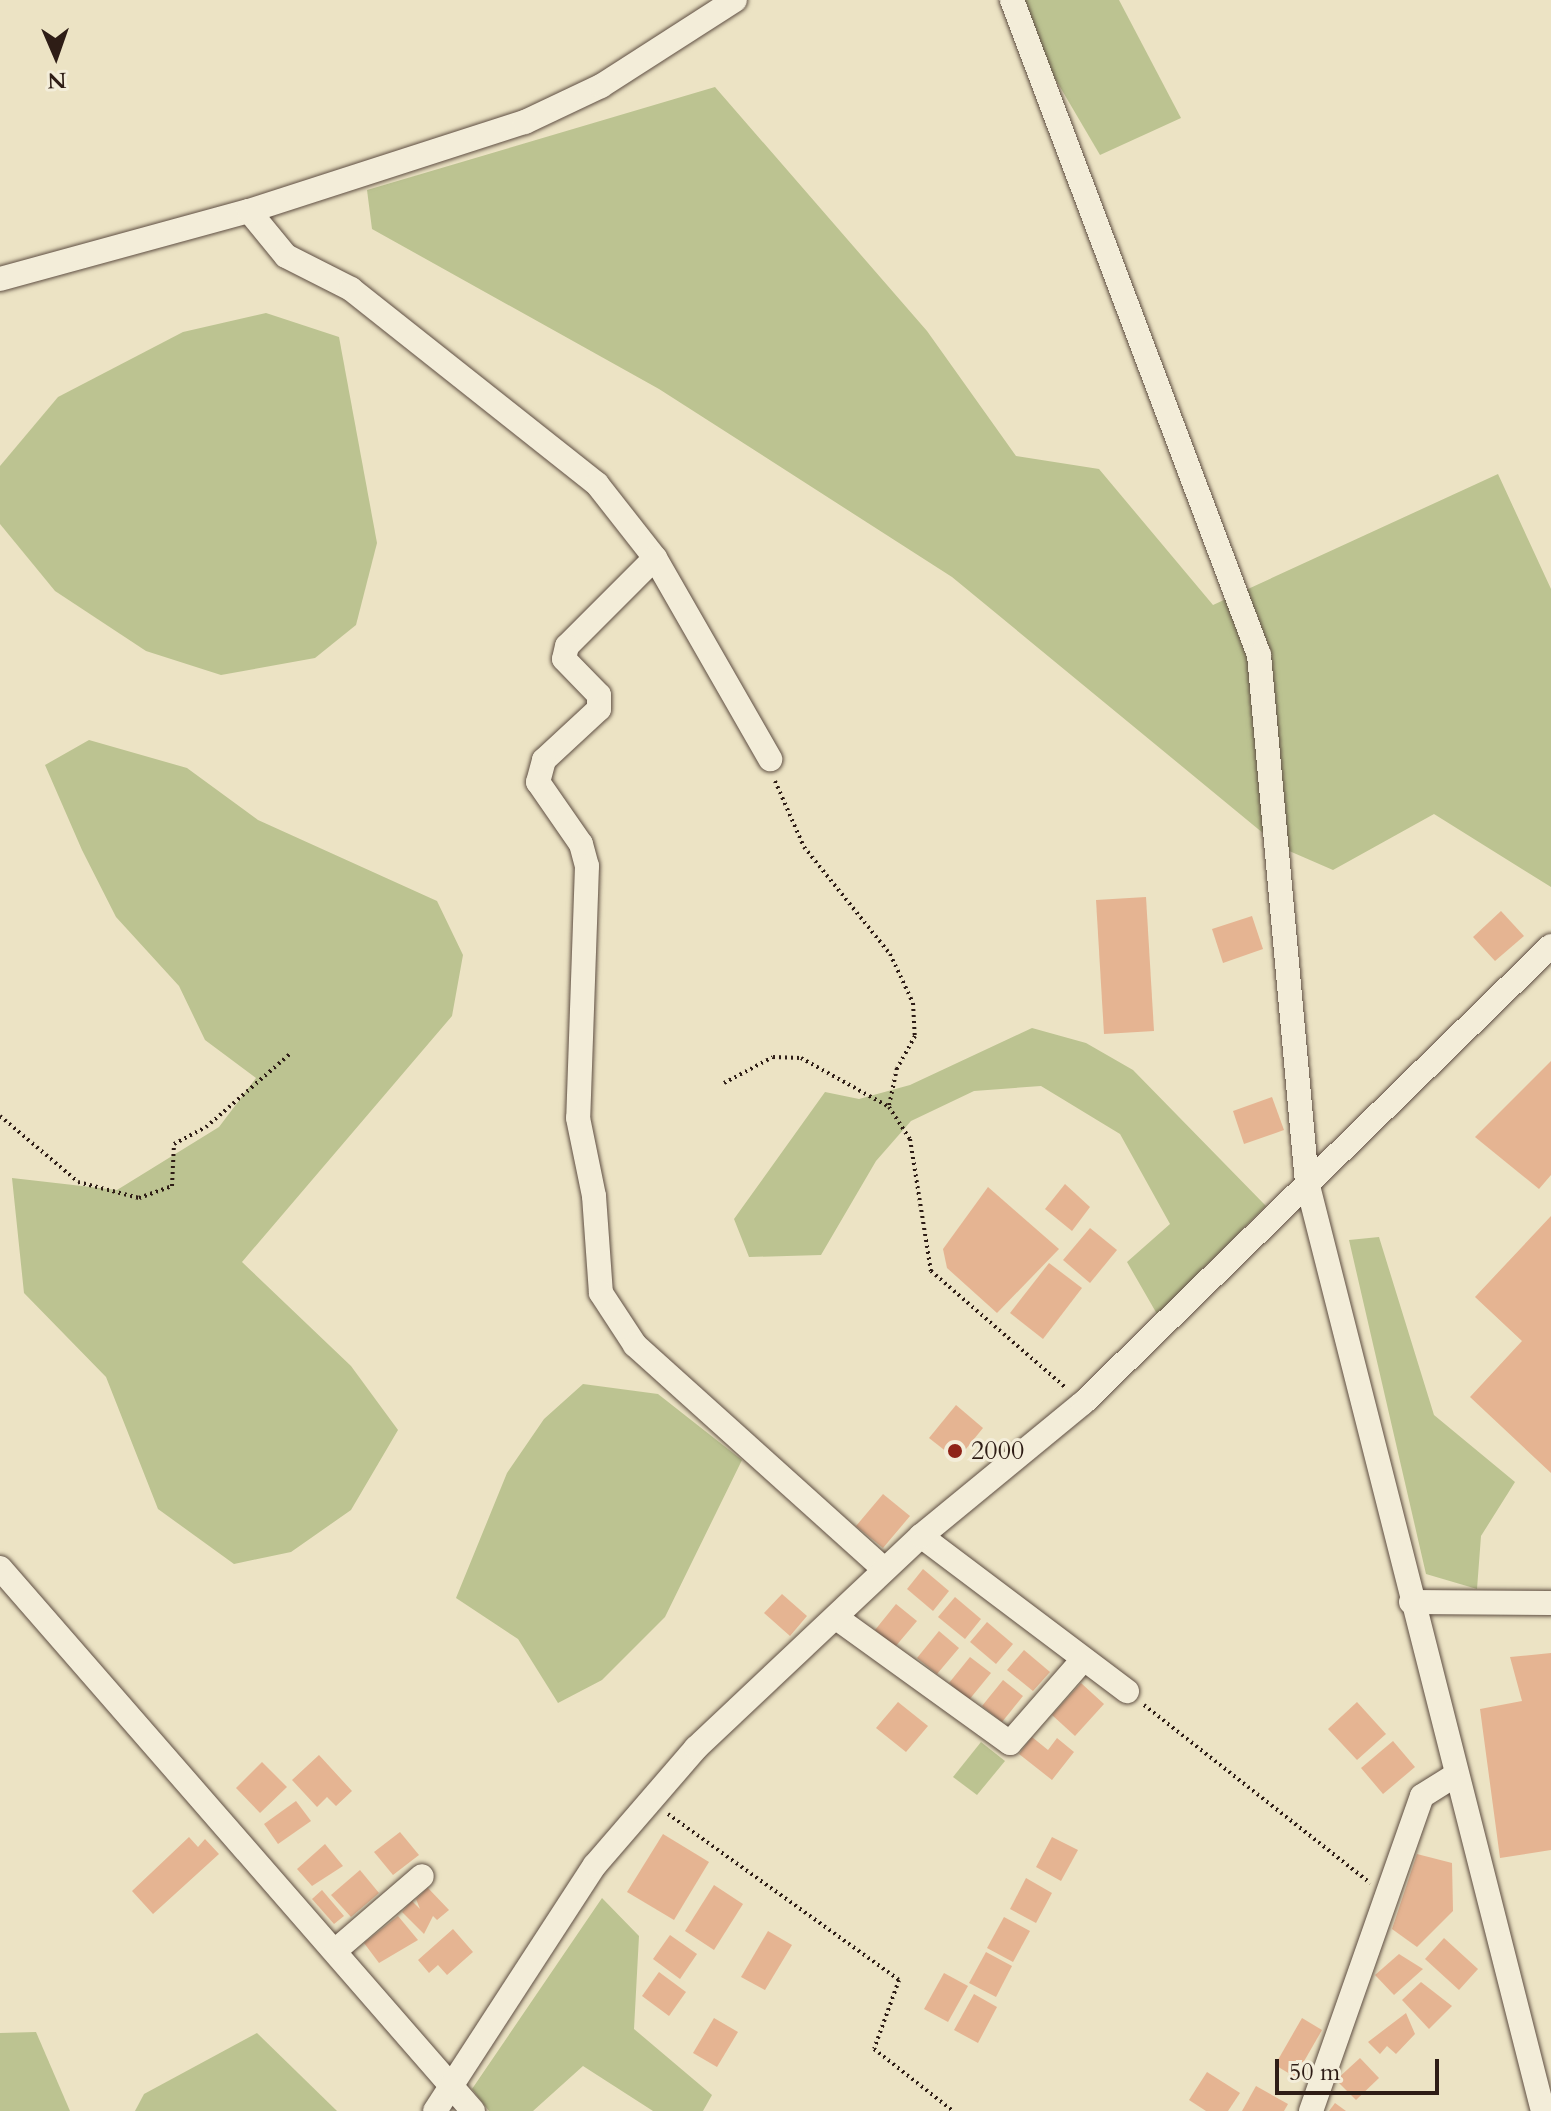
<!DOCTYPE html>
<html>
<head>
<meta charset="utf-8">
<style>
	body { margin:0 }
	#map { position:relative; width:1551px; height:2111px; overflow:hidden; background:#ece3c4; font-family:Cardo,serif }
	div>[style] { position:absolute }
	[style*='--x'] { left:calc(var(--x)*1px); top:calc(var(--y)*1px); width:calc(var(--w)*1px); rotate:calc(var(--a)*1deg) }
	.green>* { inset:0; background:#bcc391 }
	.building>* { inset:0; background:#e5b492 }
	.path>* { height:4px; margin-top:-2px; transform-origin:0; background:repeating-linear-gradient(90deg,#2e1d16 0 2px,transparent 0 6px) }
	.roads { filter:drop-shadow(0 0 2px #5e4e42) drop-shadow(0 0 2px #5e4e42) }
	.minor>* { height:24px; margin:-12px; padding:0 12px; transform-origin:12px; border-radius:12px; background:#f3edd9 }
	.dots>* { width:22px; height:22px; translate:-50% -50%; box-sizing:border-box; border:4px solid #f3edd9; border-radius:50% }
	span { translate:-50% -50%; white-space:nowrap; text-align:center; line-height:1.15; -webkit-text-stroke:6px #f3edd9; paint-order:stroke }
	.poi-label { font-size:26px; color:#2e1d16 }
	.left { translate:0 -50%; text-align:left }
	.north { position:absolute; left:16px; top:16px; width:80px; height:80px; -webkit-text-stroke:6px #f3edd9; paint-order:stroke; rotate:178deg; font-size:22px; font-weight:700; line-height:32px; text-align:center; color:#2e1d16 }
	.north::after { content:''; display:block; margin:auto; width:28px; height:36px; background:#2e1d16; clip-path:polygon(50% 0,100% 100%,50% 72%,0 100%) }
	.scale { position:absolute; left:1275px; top:2059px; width:164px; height:36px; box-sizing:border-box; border:4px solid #2e1d16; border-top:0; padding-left:10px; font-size:24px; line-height:28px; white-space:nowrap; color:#2e1d16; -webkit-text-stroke:6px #f3edd9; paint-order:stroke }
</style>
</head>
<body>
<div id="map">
	<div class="green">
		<i style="clip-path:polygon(1009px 0,1119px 0,1181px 118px,1100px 155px)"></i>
		<i style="clip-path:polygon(715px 87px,927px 331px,1016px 456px,1099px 469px,1213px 605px,1498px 474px,1551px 589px,1551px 887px,1434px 814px,1333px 870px,1280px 847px,952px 577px,659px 389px,372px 229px,367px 190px)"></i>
		<i style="clip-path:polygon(266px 313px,339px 337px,377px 543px,356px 625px,315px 658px,221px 675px,146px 651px,55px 591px,0 524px,0 466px,58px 397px,183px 332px)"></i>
		<i style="clip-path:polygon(89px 740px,187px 768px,258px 820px,437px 901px,463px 955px,452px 1016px,242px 1262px,351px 1366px,398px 1430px,351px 1510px,291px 1552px,234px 1564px,158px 1509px,106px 1377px,24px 1293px,12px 1178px,117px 1190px,219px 1127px,256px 1078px,205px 1040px,179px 986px,116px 917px,82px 850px,45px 765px)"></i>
		<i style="clip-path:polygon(1032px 1028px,1086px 1043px,1133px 1070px,1266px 1206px,1157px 1314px,1127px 1262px,1170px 1224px,1120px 1134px,1041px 1086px,974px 1091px,911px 1121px,876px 1161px,821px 1255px,749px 1257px,734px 1219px,825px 1092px,859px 1099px,910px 1085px)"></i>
		<i style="clip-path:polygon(1379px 1237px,1434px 1415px,1515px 1482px,1481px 1536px,1477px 1589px,1426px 1574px,1349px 1240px)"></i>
		<i style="clip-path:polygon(583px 1384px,658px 1394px,742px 1460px,665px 1617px,602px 1680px,558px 1703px,518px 1639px,456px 1598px,507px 1473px,544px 1419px)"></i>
		<i style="clip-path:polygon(981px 1742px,1005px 1761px,977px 1795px,953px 1777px)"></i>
		<i style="clip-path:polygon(602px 1898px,639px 1936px,634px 2029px,712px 2095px,703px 2111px,653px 2111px,583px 2066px,533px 2111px,489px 2111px,472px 2089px)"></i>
		<i style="clip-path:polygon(36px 2032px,70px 2111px,0 2111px,0 2033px)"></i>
		<i style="clip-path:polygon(257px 2033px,337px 2111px,135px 2111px,144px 2094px)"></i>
	</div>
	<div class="building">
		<i style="clip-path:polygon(1146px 897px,1154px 1031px,1104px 1034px,1096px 900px)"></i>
		<i style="clip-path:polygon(1501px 911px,1524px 936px,1495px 961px,1473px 937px)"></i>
		<i style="clip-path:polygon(1252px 916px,1263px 949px,1223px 963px,1212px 929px)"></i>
		<i style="clip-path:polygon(1551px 1061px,1551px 1175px,1539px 1189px,1475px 1137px)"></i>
		<i style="clip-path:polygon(1272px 1097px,1284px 1130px,1244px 1144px,1233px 1111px)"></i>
		<i style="clip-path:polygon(1065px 1184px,1090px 1207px,1072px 1231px,1045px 1209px)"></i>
		<i style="clip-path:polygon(988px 1187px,1059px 1249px,997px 1313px,947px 1268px,943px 1249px)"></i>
		<i style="clip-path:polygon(1551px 1216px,1551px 1473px,1470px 1397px,1522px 1341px,1475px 1297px)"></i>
		<i style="clip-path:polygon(1090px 1228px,1117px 1250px,1090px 1283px,1063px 1260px)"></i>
		<i style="clip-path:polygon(1049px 1263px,1082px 1288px,1043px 1339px,1010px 1313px)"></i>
		<i style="clip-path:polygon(956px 1405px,983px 1428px,957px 1460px,929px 1438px)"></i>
		<i style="clip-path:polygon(883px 1494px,910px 1516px,883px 1548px,856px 1526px)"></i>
		<i style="clip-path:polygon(923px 1569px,949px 1591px,933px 1611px,907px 1589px)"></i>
		<i style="clip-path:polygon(782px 1594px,807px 1616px,790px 1636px,764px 1613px)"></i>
		<i style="clip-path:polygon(955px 1597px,981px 1619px,965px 1639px,938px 1617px)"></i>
		<i style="clip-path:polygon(896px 1604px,917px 1621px,895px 1647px,875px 1630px)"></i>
		<i style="clip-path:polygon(987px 1622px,1013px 1644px,996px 1664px,970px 1642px)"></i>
		<i style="clip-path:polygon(939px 1631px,959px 1648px,937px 1674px,917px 1658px)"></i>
		<i style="clip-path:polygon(1024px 1650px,1050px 1672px,1033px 1691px,1007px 1670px)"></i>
		<i style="clip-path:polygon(1551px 1653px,1551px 1850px,1500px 1858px,1480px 1709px,1522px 1701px,1510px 1657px)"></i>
		<i style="clip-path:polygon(970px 1657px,991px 1673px,969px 1700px,949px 1683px)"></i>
		<i style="clip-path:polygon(1003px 1680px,1023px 1696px,1002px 1722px,982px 1706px)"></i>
		<i style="clip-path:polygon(1081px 1683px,1104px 1704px,1075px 1736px,1052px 1715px)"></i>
		<i style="clip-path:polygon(898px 1702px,928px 1726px,906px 1752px,876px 1728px)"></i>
		<i style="clip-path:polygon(1357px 1702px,1386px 1734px,1357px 1760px,1328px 1729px)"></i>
		<i style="clip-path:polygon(1032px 1737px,1048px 1750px,1057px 1738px,1074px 1752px,1052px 1780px,1019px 1754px)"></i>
		<i style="clip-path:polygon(1393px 1741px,1415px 1767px,1383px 1794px,1361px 1768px)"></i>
		<i style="clip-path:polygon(319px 1755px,352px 1791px,336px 1806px,327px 1797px,317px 1807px,292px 1780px)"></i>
		<i style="clip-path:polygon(262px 1762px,287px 1787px,260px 1813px,236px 1788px)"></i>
		<i style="clip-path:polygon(296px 1801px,311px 1821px,278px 1844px,264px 1824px)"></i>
		<i style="clip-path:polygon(400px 1832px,419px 1855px,393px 1875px,374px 1852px)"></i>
		<i style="clip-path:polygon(663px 1834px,709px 1862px,674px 1920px,627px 1892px)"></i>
		<i style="clip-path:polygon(189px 1837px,198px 1847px,205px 1839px,219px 1854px,153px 1914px,132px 1891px)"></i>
		<i style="clip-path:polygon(1052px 1837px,1078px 1850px,1061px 1881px,1036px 1867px)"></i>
		<i style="clip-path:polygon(325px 1844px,343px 1866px,312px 1886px,297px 1869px)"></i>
		<i style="clip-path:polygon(1417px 1854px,1452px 1863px,1453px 1911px,1417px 1947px,1392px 1929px)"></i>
		<i style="clip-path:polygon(360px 1870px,379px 1893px,351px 1917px,331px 1895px)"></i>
		<i style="clip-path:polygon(1026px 1878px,1052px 1893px,1036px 1923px,1010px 1909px)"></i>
		<i style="clip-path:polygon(714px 1885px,743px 1904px,714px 1950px,685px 1931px)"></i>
		<i style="clip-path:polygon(428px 1888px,449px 1910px,437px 1920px,433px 1916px,424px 1934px,402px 1912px,412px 1901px,420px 1909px,416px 1899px)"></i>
		<i style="clip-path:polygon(322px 1890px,344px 1916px,334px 1924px,312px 1899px)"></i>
		<i style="clip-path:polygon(398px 1916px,418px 1940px,379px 1963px,364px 1943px)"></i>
		<i style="clip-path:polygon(1004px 1917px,1030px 1931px,1013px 1962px,987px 1948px)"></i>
		<i style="clip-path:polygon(453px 1929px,473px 1952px,447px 1975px,438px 1965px,429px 1973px,418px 1960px)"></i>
		<i style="clip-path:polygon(768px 1931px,792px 1945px,765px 1990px,741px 1977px)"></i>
		<i style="clip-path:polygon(670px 1935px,697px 1954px,680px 1979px,653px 1959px)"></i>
		<i style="clip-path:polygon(1444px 1938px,1478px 1969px,1459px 1990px,1425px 1959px)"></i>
		<i style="clip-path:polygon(986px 1952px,1012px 1966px,996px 1997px,969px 1983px)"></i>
		<i style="clip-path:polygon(1399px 1954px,1423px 1969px,1394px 1995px,1375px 1975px)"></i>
		<i style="clip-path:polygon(659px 1972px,686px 1992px,669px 2016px,642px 1996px)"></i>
		<i style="clip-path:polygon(944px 1973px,968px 1986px,948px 2022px,924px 2009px)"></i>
		<i style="clip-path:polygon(1421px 1982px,1452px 2006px,1429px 2029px,1402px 2000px)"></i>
		<i style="clip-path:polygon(974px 1994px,997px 2007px,978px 2043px,954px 2030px)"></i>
		<i style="clip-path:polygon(1406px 2013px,1415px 2034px,1396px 2054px,1387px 2046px,1380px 2054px,1368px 2042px)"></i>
		<i style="clip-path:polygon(714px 2018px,738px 2032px,717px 2067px,693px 2053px)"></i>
		<i style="clip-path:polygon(1302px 2018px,1322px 2030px,1295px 2077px,1275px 2065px)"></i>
		<i style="clip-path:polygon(1360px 2058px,1379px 2078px,1356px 2100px,1336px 2080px)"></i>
		<i style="clip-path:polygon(1207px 2072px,1240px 2093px,1228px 2111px,1206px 2111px,1189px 2100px)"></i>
		<i style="clip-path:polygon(1256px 2086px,1288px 2104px,1284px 2111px,1242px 2111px)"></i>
		<i style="clip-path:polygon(1335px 2103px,1346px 2111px,1329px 2111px)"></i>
	</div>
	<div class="path">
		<i style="--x:775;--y:781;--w:72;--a:66.3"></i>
		<i style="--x:804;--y:847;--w:137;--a:51.2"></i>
		<i style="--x:890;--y:954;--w:54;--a:64.9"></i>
		<i style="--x:913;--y:1003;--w:33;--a:87"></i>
		<i style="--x:915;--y:1036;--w:37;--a:119"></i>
		<i style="--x:897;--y:1068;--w:40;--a:102"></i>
		<i style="--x:724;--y:1083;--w:55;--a:-28"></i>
		<i style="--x:773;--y:1057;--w:28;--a:2"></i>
		<i style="--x:801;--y:1058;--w:101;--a:29.1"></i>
		<i style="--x:889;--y:1107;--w:38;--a:57"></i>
		<i style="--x:910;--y:1139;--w:134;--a:81"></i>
		<i style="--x:931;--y:1271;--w:179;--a:40.9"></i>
		<i style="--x:0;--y:1116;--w:102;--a:40.2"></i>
		<i style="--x:78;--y:1182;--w:63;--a:14.7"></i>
		<i style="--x:139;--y:1198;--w:35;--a:-20"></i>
		<i style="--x:172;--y:1186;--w:42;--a:-87.3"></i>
		<i style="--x:174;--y:1144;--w:36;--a:-28"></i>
		<i style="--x:206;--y:1127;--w:113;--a:-41"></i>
		<i style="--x:1144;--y:1705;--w:288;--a:38.2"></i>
		<i style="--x:668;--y:1814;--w:284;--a:35.7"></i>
		<i style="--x:899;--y:1980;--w:73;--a:109.9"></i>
		<i style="--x:874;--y:2049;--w:100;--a:38.1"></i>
	</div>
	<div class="roads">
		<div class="minor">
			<i style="--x:1012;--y:0;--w:700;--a:69.34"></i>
			<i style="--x:1259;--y:655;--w:529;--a:84.8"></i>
			<i style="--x:1307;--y:1182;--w:959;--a:75.75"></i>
			<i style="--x:249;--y:211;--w:58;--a:50.6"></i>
			<i style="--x:286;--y:256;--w:73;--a:26.9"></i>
			<i style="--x:351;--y:289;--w:314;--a:38.4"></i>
			<i style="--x:597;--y:484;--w:94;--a:51.9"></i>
			<i style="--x:655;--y:558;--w:232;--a:60.2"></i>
			<i style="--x:0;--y:279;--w:258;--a:-15.3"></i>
			<i style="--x:249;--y:211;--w:290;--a:-17.9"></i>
			<i style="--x:525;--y:122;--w:84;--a:-25.3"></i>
			<i style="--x:601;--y:86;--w:159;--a:-32.7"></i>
			<i style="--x:655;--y:558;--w:124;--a:135"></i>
			<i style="--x:567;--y:646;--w:13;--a:103"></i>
			<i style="--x:564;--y:659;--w:50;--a:45.8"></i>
			<i style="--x:599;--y:695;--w:14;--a:90"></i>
			<i style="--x:599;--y:709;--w:75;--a:137.2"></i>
			<i style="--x:544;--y:760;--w:23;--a:105"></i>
			<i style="--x:538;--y:782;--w:75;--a:55.3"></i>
			<i style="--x:581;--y:844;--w:23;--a:75"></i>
			<i style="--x:587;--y:866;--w:252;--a:92"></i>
			<i style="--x:578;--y:1118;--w:80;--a:78.4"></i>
			<i style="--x:594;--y:1196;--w:97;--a:85.9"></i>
			<i style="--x:601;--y:1293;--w:62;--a:56.8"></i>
			<i style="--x:635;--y:1345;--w:335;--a:42"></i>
			<i style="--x:921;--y:1536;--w:258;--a:37"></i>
			<i style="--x:0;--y:1568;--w:720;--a:48.94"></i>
			<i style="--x:1411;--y:1602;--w:140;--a:0.4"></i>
			<i style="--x:838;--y:1619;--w:212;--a:35.8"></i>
			<i style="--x:1010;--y:1743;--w:108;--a:-48.8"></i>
			<i style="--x:336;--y:1950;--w:113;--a:-40.7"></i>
			<i style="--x:435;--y:2111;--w:293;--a:-57"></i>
			<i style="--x:595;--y:1865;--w:155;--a:-49.2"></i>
			<i style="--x:696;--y:1748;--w:309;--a:-43.3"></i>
			<i style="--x:921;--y:1536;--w:210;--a:-39.4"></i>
			<i style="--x:1083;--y:1403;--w:654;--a:-44.32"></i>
			<i style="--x:1311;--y:2111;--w:334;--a:-70.6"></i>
			<i style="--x:1422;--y:1796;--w:36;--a:-32"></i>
		</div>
	</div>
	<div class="dots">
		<i style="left:955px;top:1451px;background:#8f2418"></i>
	</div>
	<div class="poi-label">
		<span class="left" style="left:971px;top:1451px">2000</span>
	</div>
	<div class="north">N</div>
	<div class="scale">50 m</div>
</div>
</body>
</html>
